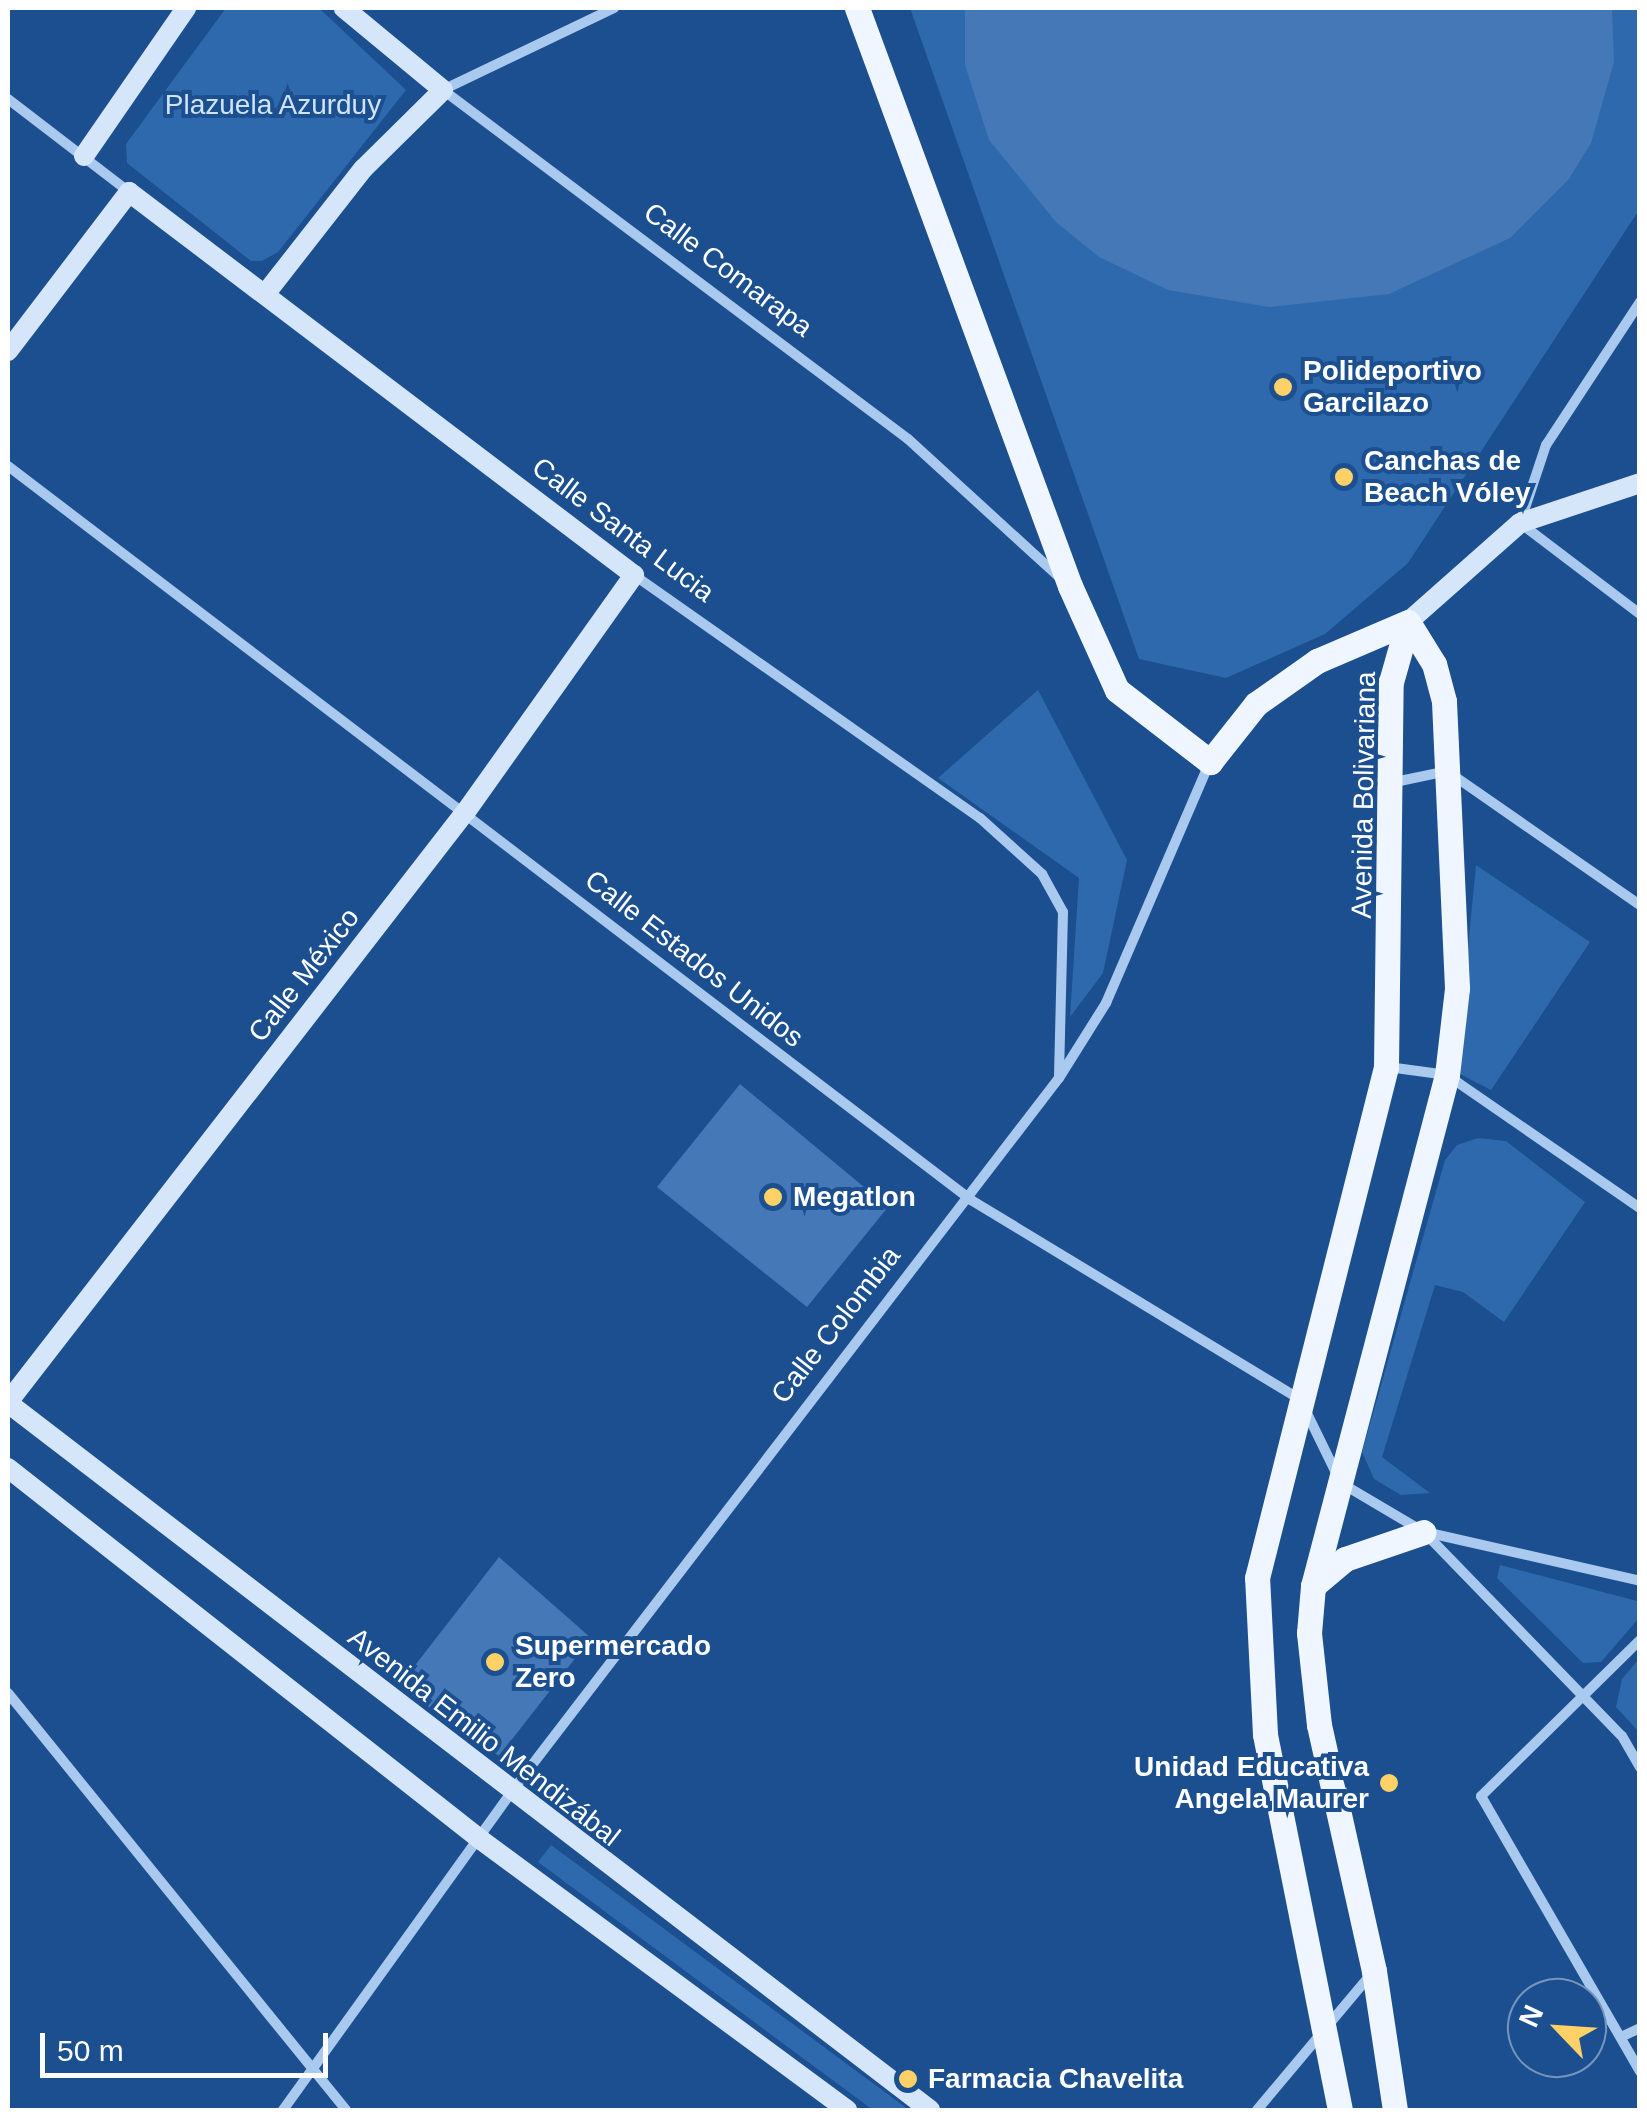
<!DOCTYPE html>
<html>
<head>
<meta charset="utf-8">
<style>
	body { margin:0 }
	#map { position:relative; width:1647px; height:2118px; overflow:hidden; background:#1b4f8f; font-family:Arial,sans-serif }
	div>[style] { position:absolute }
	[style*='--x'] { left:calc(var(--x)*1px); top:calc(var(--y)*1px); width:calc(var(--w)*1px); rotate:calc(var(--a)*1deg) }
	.green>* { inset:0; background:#2e69ad }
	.building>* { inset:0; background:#4478b7 }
	.street>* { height:10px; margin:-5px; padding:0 5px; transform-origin:5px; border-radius:5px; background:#a9c9ee }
	.secondary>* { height:20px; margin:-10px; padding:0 10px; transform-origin:10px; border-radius:10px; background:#d6e6fa }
	.primary>* { height:25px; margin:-12.5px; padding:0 12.5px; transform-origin:12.5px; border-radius:12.5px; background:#f0f6ff }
	.dots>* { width:28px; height:28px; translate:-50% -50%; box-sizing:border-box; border:5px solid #1b4f8f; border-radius:50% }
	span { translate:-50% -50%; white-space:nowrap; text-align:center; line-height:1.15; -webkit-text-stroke:8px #1b4f8f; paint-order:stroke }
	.park-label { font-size:28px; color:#cfe3fa }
	.street-label { font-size:28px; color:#fff }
	.poi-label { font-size:28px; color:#fff; font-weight:700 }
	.left { translate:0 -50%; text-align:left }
	.right { translate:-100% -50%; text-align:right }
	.frame { position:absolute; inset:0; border:10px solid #fff; pointer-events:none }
	.north { position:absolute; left:1507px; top:1978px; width:100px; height:100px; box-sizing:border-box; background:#1b4f8f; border:2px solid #7695bc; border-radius:50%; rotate:295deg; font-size:28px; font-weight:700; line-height:40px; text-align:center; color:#fff }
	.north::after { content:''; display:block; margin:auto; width:35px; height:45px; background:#ffd166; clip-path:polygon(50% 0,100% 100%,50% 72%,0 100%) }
	.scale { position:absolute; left:40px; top:2033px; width:288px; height:45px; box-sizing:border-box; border:5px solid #fff; border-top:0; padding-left:12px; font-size:30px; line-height:35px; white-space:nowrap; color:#fff; -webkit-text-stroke:8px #1b4f8f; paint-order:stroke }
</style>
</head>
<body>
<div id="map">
	<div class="green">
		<i style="clip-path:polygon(226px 8px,319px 8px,406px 90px,278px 252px,262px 261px,251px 261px,127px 163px,126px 144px)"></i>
		<i style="clip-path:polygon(910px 8px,1639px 8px,1639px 210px,1408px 563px,1325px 634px,1226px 678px,1139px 659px)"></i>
		<i style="clip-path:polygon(1038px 690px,1127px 860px,1103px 973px,1070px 1017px,1079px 878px,938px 778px)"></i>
		<i style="clip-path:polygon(1476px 865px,1590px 942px,1491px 1090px,1456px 1072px)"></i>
		<i style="clip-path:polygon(1478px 1138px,1506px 1141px,1585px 1202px,1504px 1322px,1463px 1292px,1435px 1285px,1382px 1457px,1430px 1493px,1401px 1495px,1374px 1479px,1362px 1452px,1445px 1160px,1457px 1145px)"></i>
		<i style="clip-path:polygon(1500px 1565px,1637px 1601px,1639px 1618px,1601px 1662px,1583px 1663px,1497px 1578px)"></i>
		<i style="clip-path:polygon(1639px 1659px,1639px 1732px,1616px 1707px,1622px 1679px)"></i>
		<i style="clip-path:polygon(551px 1845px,909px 2110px,873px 2110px,538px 1862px)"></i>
	</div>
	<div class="building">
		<i style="clip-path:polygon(965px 8px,1612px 8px,1614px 62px,1591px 143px,1569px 179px,1510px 238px,1389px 294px,1269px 307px,1168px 290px,1099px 257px,1056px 222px,989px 140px,965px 65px)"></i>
		<i style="clip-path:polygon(740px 1084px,888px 1207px,807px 1307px,657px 1187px)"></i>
		<i style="clip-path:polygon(499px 1557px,591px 1638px,499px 1756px,399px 1686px)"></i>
	</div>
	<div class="street">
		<i style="--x:614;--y:8;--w:190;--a:154.4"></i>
		<i style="--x:443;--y:90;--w:581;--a:36.89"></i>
		<i style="--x:908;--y:439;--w:203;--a:42.4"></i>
		<i style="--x:8;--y:99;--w:153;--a:37.5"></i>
		<i style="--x:1640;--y:302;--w:171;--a:123.3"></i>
		<i style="--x:1546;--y:445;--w:82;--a:108.4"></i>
		<i style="--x:1520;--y:523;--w:151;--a:37.2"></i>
		<i style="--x:8;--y:466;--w:1211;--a:37.31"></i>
		<i style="--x:971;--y:1200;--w:385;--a:31.2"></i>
		<i style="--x:1300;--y:1399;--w:93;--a:64"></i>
		<i style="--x:1341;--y:1483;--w:96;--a:30.6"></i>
		<i style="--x:1424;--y:1532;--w:284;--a:45.9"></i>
		<i style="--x:1622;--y:1736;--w:36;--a:60"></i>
		<i style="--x:634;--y:575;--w:423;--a:35.1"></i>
		<i style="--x:980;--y:818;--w:84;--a:42.1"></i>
		<i style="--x:1042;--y:874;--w:43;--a:61.1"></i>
		<i style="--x:1063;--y:912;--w:165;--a:91.4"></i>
		<i style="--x:1395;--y:782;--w:53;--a:-11.9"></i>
		<i style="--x:1447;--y:771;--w:235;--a:34.8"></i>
		<i style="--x:1388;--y:1067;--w:60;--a:7.7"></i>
		<i style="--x:1447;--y:1075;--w:234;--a:34.6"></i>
		<i style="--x:1425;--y:1532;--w:221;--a:12.8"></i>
		<i style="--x:1640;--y:1640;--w:223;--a:135.5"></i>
		<i style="--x:1481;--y:1796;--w:318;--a:60"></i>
		<i style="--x:8;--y:1693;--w:537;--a:50.97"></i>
		<i style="--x:1623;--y:2036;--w:19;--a:-25"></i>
		<i style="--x:283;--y:2110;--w:393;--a:-54.3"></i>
		<i style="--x:512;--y:1791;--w:899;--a:-52.51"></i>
		<i style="--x:1059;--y:1078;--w:89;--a:-57.9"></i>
		<i style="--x:1106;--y:1003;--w:262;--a:-66.7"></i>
		<i style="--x:1257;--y:2110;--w:179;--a:-50"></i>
	</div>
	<div class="secondary">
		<i style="--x:84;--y:156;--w:180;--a:-55.4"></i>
		<i style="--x:266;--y:293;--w:157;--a:-52"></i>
		<i style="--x:363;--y:169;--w:112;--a:-44.6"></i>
		<i style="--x:443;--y:90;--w:129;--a:-140.4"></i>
		<i style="--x:8;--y:351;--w:200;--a:-52.7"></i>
		<i style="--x:129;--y:192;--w:634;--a:37.18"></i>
		<i style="--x:634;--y:575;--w:290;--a:125.4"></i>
		<i style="--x:466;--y:811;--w:748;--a:127.77"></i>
		<i style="--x:1408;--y:622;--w:149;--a:-41.5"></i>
		<i style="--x:1520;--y:523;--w:126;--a:-18.4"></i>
		<i style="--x:8;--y:1403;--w:1162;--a:37.48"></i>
		<i style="--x:8;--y:1468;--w:602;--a:38.18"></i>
		<i style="--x:481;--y:1840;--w:455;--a:36.4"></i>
	</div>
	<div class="primary">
		<i style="--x:857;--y:8;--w:616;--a:69.77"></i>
		<i style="--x:1070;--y:586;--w:114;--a:65.7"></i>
		<i style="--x:1117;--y:690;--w:118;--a:37.7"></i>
		<i style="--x:1210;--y:762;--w:74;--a:-51.6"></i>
		<i style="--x:1256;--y:704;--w:75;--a:-35.2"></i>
		<i style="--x:1317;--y:661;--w:99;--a:-23.2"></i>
		<i style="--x:1313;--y:1586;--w:42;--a:-40.2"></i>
		<i style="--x:1345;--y:1559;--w:83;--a:-18.9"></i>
		<i style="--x:1340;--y:2110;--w:383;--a:-101.3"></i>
		<i style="--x:1265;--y:1734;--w:156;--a:-92.9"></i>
		<i style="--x:1257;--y:1578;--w:527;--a:-75.83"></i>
		<i style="--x:1386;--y:1067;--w:385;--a:-89.3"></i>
		<i style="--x:1391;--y:682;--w:62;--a:-74.2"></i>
		<i style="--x:1395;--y:2110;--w:141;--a:-98.6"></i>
		<i style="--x:1374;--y:1971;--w:252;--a:-102.6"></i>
		<i style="--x:1319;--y:1725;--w:93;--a:-96.2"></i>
		<i style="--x:1309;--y:1633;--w:47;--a:-85.1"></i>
		<i style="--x:1313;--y:1586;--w:528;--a:-75.31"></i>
		<i style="--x:1447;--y:1075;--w:88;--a:-83.4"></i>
		<i style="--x:1457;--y:988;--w:287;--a:-92.6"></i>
		<i style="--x:1444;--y:701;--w:38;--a:-105"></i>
		<i style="--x:1434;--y:664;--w:49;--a:-121.8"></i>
	</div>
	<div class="dots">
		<i style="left:1283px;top:387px;background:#ffd166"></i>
		<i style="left:1344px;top:477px;background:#ffd166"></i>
		<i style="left:773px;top:1197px;background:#ffd166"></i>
		<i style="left:495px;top:1662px;background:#ffd166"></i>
		<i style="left:1389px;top:1783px;background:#ffd166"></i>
		<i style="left:908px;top:2079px;background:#ffd166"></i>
	</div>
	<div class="park-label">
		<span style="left:273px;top:105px">Plazuela Azurduy</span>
	</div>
	<div class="street-label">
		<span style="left:728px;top:270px;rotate:37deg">Calle Comarapa</span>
		<span style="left:623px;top:530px;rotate:37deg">Calle Santa Lucia</span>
		<span style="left:1364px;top:795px;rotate:-89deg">Avenida Bolivariana</span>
		<span style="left:694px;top:959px;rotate:38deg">Calle Estados Unidos</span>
		<span style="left:304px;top:975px;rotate:-52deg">Calle México</span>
		<span style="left:836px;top:1325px;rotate:-52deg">Calle Colombia</span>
		<span style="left:484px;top:1737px;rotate:38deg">Avenida Emilio Mendizábal</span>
	</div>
	<div class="poi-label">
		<span class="left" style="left:1303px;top:387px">Polideportivo<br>Garcilazo</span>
		<span class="left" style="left:1364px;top:477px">Canchas de<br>Beach Vóley</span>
		<span class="left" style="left:793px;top:1197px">Megatlon</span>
		<span class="left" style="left:515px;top:1662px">Supermercado<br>Zero</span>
		<span class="right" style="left:1369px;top:1783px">Unidad Educativa<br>Angela Maurer</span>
		<span class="left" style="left:928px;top:2079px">Farmacia Chavelita</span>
	</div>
	<div class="frame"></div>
	<div class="north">N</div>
	<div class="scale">50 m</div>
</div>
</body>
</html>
